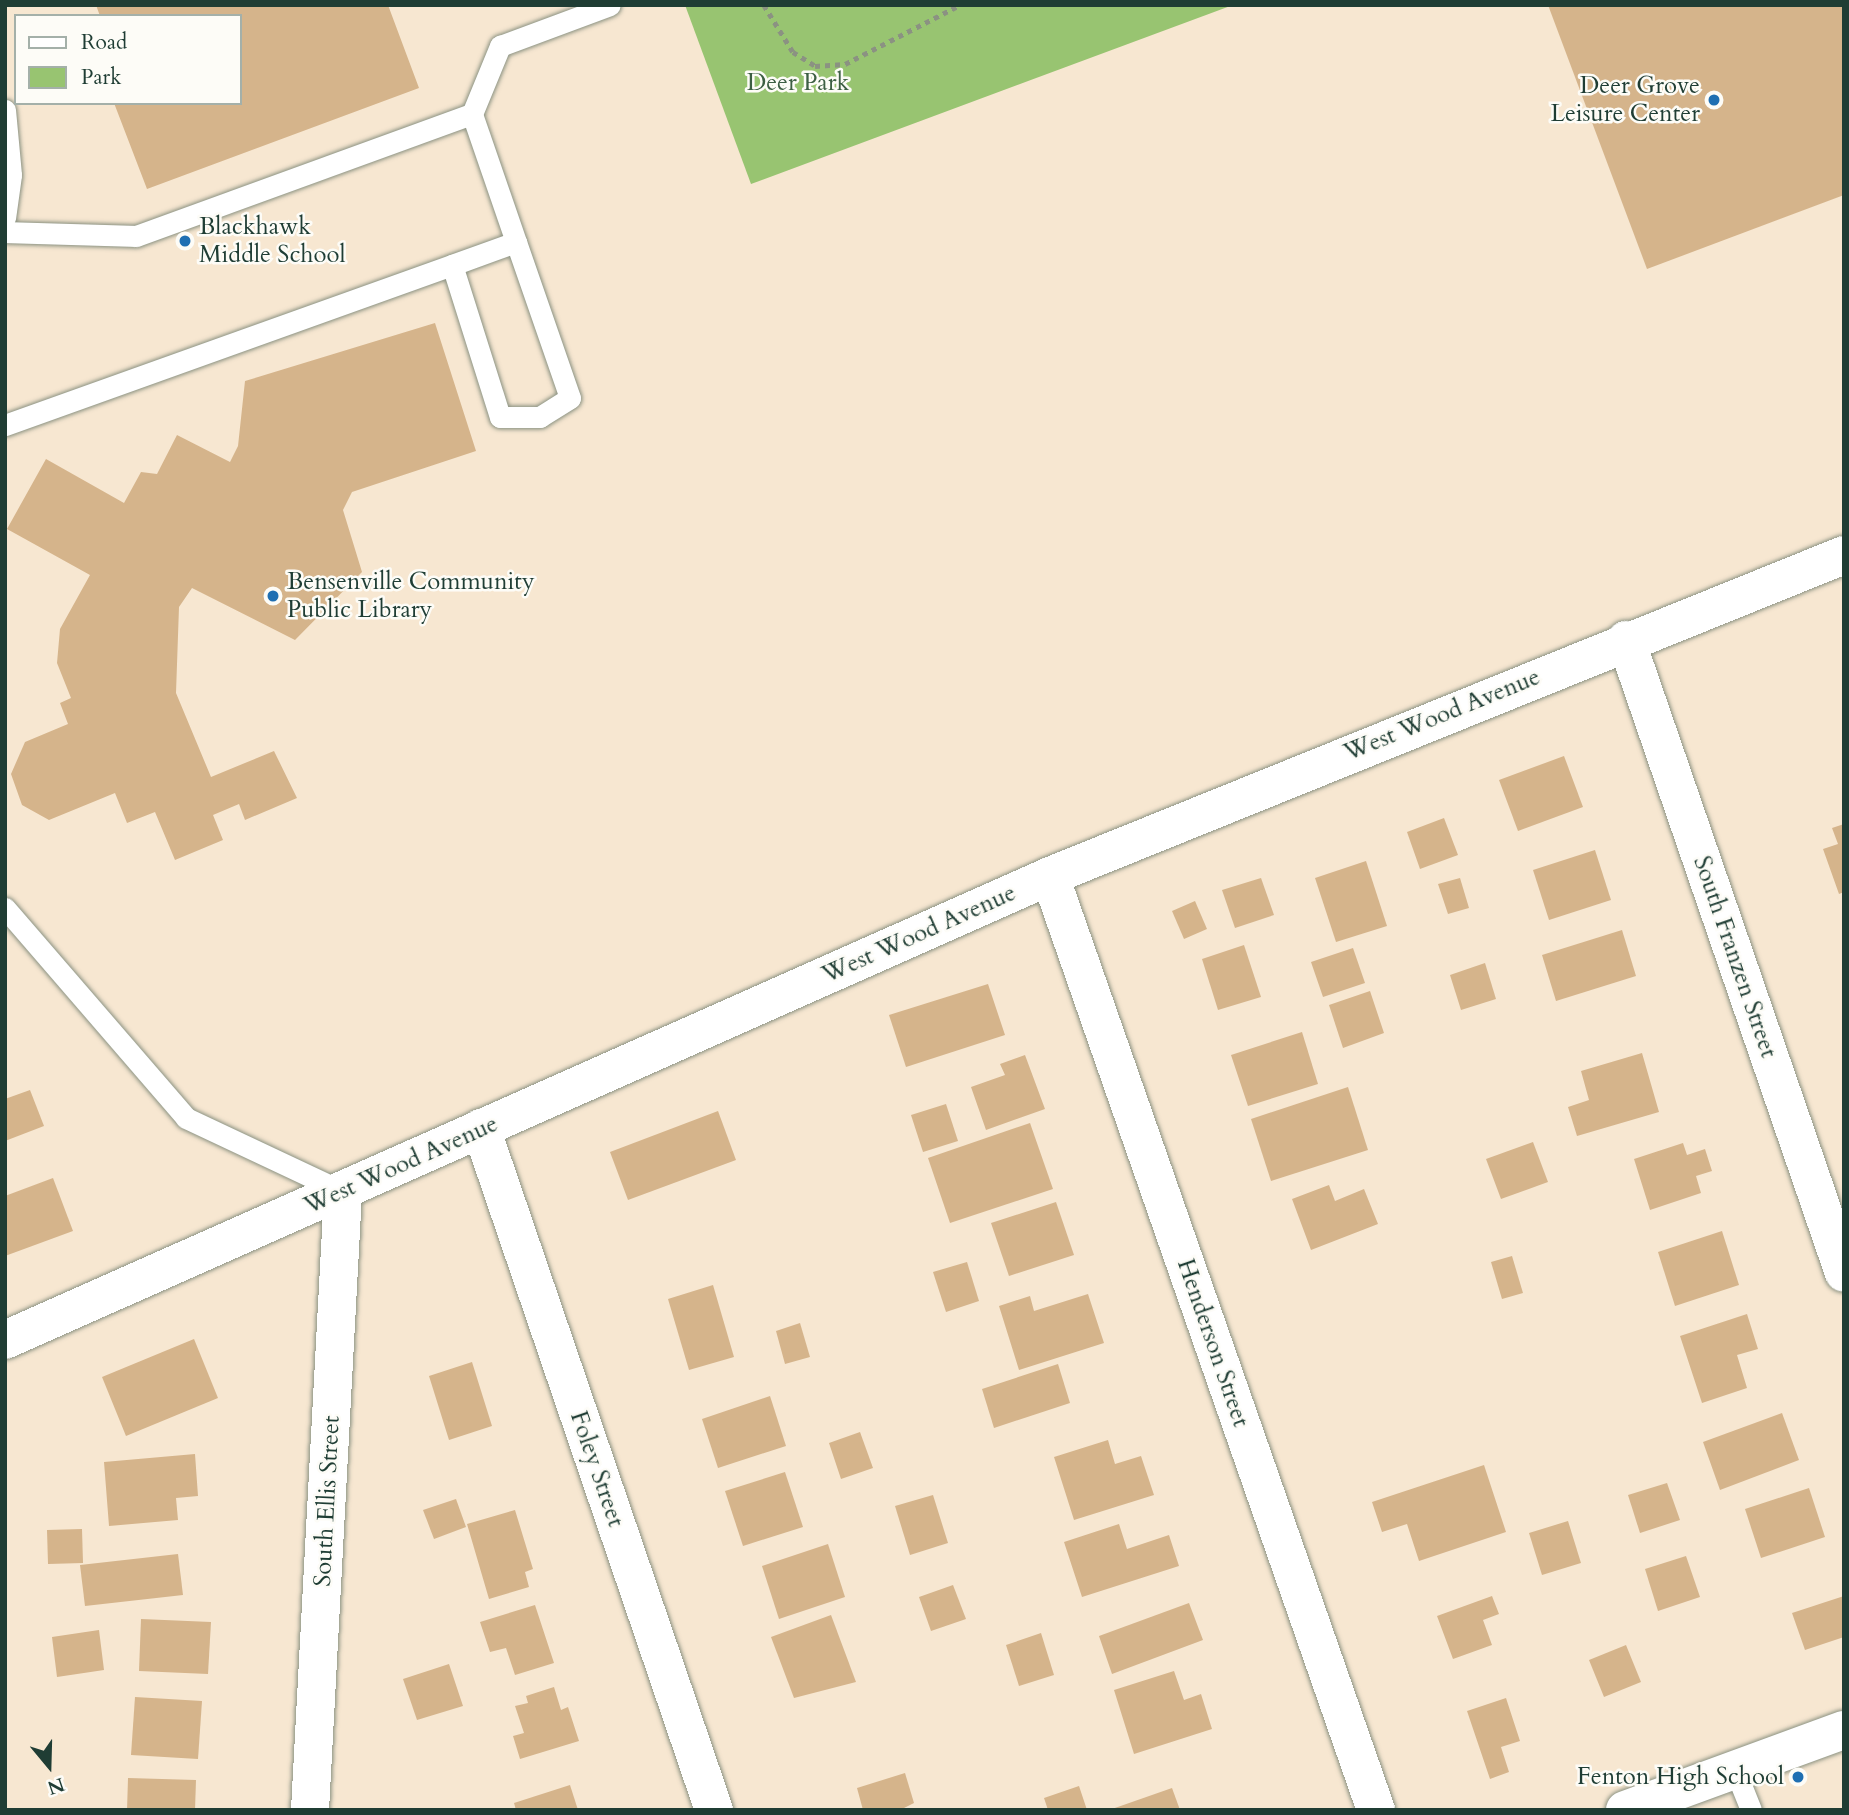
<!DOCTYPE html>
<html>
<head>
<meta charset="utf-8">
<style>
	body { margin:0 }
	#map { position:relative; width:1849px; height:1815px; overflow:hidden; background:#f7e7d1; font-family:Cardo,serif }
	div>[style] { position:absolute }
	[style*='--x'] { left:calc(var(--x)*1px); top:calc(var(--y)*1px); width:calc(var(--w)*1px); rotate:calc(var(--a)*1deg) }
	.green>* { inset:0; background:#98c471 }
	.building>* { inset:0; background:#d5b48b }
	.path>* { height:4.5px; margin-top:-2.25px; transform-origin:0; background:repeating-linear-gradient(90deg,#8b9282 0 5px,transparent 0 10px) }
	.roads { filter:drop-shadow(0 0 2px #8b9282) drop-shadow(0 0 2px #8b9282) }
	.lane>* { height:21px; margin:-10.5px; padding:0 10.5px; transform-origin:10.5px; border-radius:10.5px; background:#fff }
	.street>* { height:38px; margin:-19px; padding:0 19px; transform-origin:19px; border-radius:19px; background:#fff }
	.dots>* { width:19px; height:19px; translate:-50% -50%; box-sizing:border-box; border:4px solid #fdfcf7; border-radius:50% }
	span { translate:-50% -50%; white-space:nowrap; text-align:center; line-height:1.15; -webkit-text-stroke:5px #fdfcf7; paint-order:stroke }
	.park-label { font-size:24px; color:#3d5f43 }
	.poi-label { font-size:24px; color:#1f3d34 }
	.right { translate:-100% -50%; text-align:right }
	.left { translate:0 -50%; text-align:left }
	.street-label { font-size:24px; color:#1f3d34 }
	.frame { position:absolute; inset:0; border:7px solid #1f3d34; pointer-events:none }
	.legend { position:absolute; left:14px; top:14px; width:228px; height:91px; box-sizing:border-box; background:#fdfcf7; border:2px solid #a4b0a9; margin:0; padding:9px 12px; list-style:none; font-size:21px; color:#1f3d34 }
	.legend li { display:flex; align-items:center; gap:14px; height:35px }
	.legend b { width:35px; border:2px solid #a4b0a9 }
	.north { position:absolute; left:14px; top:1731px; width:70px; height:70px; -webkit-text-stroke:5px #fdfcf7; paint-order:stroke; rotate:161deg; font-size:19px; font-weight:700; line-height:28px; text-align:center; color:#1f3d34 }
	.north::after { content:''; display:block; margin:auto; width:24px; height:32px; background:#1f3d34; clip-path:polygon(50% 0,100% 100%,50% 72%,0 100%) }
</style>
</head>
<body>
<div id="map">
	<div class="green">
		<i style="clip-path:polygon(685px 5px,1233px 5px,751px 184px)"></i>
	</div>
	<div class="building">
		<i style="clip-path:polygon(96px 5px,388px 5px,419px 88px,147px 189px,114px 103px,240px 103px,240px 16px,100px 16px)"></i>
		<i style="clip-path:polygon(1548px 5px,1844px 5px,1844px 195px,1647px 269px)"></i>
		<i style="clip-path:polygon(435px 323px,476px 451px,352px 492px,343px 510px,362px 572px,295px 640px,192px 588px,179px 607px,176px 693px,211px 777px,274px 751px,297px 798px,245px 820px,239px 804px,213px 815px,223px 840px,175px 860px,155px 812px,127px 823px,115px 793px,49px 820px,22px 805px,11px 774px,25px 742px,68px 724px,60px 703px,71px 698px,57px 663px,60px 629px,90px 575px,7px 529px,46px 459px,124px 503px,141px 472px,157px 474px,177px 435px,230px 462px,238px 446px,245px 381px)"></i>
		<i style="clip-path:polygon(1564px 756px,1583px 807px,1518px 831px,1499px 780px)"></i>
		<i style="clip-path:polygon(1444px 818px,1458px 855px,1420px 869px,1407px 832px)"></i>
		<i style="clip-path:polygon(1844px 824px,1844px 892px,1839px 894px,1823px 849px,1838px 844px,1832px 828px)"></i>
		<i style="clip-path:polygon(1595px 850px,1611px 900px,1549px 920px,1533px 870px)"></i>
		<i style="clip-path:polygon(1366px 861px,1387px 926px,1336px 942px,1315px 878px)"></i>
		<i style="clip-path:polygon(1261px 878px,1274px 915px,1235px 928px,1222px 890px)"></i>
		<i style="clip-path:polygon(1460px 878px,1469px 908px,1448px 914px,1438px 884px)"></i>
		<i style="clip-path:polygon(1195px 901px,1207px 929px,1184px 939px,1172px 911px)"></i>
		<i style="clip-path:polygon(1622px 930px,1636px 976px,1556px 1001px,1542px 955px)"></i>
		<i style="clip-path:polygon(1244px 945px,1261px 997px,1218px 1010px,1202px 959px)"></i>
		<i style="clip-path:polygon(1353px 948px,1365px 983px,1323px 997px,1311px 962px)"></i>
		<i style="clip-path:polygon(1485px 963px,1496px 999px,1461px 1010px,1450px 975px)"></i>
		<i style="clip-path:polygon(988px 984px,1005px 1035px,906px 1067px,889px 1015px)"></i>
		<i style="clip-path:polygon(1370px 991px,1384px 1033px,1343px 1048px,1329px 1005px)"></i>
		<i style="clip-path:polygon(1302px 1032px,1318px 1084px,1248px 1106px,1231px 1055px)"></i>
		<i style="clip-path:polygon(1642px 1053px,1659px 1112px,1577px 1136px,1568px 1107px,1589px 1100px,1581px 1071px)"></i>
		<i style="clip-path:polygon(1025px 1055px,1045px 1109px,986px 1130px,971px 1087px,1005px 1075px,1000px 1064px)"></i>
		<i style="clip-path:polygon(1348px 1087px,1368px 1150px,1271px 1181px,1251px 1119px)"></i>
		<i style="clip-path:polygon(30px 1090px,44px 1126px,5px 1141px,5px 1099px)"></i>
		<i style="clip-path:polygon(946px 1104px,958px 1141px,923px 1152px,911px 1115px)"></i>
		<i style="clip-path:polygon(718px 1111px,736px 1160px,628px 1200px,610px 1152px)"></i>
		<i style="clip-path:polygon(1030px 1123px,1053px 1189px,950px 1223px,928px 1158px)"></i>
		<i style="clip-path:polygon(1533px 1142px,1548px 1182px,1501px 1199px,1486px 1159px)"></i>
		<i style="clip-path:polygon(1683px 1143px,1687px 1155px,1705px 1149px,1712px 1171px,1696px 1176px,1701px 1193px,1650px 1210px,1634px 1159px)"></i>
		<i style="clip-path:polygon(53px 1178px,73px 1231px,5px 1256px,5px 1196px)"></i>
		<i style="clip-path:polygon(1329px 1185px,1335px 1201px,1364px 1189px,1378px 1224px,1311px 1250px,1292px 1199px)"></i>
		<i style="clip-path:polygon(1056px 1202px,1074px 1255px,1009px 1276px,991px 1223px)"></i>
		<i style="clip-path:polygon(1722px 1231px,1739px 1285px,1675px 1306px,1658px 1252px)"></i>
		<i style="clip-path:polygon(1512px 1256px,1523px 1293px,1502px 1299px,1491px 1262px)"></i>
		<i style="clip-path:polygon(967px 1262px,979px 1301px,946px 1312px,933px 1272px)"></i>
		<i style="clip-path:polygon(713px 1285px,734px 1357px,689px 1370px,668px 1299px)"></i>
		<i style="clip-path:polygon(1088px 1294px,1104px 1343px,1019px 1370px,999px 1306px,1030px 1296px,1034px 1311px)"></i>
		<i style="clip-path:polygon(1747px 1314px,1758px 1349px,1737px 1355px,1747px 1388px,1702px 1403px,1680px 1336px)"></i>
		<i style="clip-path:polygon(800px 1323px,810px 1357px,785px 1364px,776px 1331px)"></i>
		<i style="clip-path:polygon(194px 1339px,218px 1398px,126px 1436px,102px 1377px)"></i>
		<i style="clip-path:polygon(472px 1362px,492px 1426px,449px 1440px,429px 1376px)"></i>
		<i style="clip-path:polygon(1058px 1364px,1070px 1403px,994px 1428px,982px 1389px)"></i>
		<i style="clip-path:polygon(770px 1396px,786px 1446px,718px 1468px,702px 1419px)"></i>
		<i style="clip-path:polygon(1782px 1413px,1799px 1460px,1720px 1490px,1703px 1442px)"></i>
		<i style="clip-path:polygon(860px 1432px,873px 1468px,841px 1479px,829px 1443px)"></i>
		<i style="clip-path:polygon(1108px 1440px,1115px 1464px,1141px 1456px,1154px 1495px,1074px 1520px,1054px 1457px)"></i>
		<i style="clip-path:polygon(195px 1454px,198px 1496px,176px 1498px,178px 1520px,109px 1526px,104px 1462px)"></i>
		<i style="clip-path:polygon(1484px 1465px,1506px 1532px,1419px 1561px,1407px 1524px,1382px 1532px,1372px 1502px)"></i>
		<i style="clip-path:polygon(785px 1472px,803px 1527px,743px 1546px,725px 1491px)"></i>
		<i style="clip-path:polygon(1667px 1483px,1680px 1520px,1640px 1533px,1628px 1495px)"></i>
		<i style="clip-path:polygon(1809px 1488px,1825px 1537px,1761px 1558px,1745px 1509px)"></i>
		<i style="clip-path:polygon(933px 1495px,948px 1543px,910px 1555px,895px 1506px)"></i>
		<i style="clip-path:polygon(456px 1499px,466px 1527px,434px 1539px,423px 1510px)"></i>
		<i style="clip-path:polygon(515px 1510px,533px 1569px,525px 1572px,529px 1587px,489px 1599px,467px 1524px)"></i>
		<i style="clip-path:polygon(1568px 1521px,1581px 1563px,1542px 1575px,1529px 1533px)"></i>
		<i style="clip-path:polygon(1119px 1524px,1127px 1549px,1169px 1535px,1179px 1566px,1082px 1597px,1064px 1542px)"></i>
		<i style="clip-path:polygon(82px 1529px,83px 1563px,48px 1564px,47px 1530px)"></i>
		<i style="clip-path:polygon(828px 1544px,845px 1597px,779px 1619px,762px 1566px)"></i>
		<i style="clip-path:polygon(178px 1554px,183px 1595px,85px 1606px,80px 1565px)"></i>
		<i style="clip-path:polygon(1686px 1556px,1700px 1597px,1658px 1611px,1645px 1569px)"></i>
		<i style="clip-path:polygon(953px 1585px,966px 1619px,931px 1631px,919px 1597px)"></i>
		<i style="clip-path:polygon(1492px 1596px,1499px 1614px,1483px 1620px,1492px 1645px,1453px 1659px,1437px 1616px)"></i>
		<i style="clip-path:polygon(1844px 1596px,1844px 1637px,1805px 1650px,1792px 1613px)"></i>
		<i style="clip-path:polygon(1189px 1603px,1203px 1640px,1112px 1674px,1099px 1636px)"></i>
		<i style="clip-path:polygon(535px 1605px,554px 1663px,515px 1675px,506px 1648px,490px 1652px,480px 1622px)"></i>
		<i style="clip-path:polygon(831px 1615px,856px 1682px,794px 1698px,771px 1637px)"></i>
		<i style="clip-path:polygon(141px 1619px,211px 1622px,208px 1674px,139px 1671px)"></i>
		<i style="clip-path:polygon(99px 1630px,104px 1670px,57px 1677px,52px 1637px)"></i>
		<i style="clip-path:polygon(1041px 1633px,1054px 1675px,1019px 1686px,1006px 1645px)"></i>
		<i style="clip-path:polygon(1626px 1645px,1641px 1682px,1604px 1697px,1589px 1660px)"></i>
		<i style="clip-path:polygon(449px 1664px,463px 1706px,417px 1720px,403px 1679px)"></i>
		<i style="clip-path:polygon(1174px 1671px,1184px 1700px,1201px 1694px,1212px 1729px,1134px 1754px,1114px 1690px)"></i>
		<i style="clip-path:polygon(554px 1687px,561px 1710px,568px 1707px,579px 1741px,520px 1759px,513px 1736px,524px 1733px,515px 1706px,528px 1703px,526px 1696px)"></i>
		<i style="clip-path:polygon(135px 1697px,202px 1701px,198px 1759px,131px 1755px)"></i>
		<i style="clip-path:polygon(1506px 1698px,1520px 1741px,1501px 1747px,1509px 1772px,1490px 1779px,1467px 1711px)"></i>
		<i style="clip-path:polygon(905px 1773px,914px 1803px,900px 1810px,863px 1810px,857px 1788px)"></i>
		<i style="clip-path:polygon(128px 1778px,196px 1780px,195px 1810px,127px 1810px)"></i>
		<i style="clip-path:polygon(570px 1785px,578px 1810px,516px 1810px,514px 1803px)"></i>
		<i style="clip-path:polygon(1079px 1786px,1087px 1810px,1048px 1810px,1044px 1798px)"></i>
		<i style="clip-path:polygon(1172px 1788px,1180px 1810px,1112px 1810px,1112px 1809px)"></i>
	</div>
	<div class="path">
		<i style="--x:764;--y:5;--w:55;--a:58.3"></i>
		<i style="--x:793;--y:52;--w:26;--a:32"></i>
		<i style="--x:815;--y:66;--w:30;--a:-4"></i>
		<i style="--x:845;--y:64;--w:129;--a:-27.2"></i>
	</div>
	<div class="roads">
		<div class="lane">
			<i style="--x:5;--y:110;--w:65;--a:84.7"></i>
			<i style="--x:11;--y:175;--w:43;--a:97.9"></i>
			<i style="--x:472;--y:114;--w:135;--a:71"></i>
			<i style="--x:516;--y:242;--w:165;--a:70.9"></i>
			<i style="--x:570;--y:398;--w:36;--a:148"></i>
			<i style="--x:540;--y:417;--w:40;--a:180"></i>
			<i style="--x:500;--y:417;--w:159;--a:-107.5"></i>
			<i style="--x:452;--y:265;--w:68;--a:-19.8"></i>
			<i style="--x:5;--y:232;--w:131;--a:1.7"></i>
			<i style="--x:136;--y:236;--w:357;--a:-20"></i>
			<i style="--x:472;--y:114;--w:74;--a:-67.6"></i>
			<i style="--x:500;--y:46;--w:117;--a:-20.4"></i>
			<i style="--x:5;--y:425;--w:475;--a:-19.7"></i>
			<i style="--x:5;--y:908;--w:277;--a:49.2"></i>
			<i style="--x:186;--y:1118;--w:174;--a:25.2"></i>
			<i style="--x:1735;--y:1770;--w:43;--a:68.2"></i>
		</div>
		<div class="street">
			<i style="--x:1626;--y:640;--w:669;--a:71"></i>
			<i style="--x:1050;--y:876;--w:989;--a:70.76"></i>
			<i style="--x:481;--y:1128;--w:721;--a:71.14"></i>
			<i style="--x:5;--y:1340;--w:1143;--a:-23.94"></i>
			<i style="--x:1050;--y:876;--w:856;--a:-22.01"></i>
			<i style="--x:310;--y:1810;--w:619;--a:-86.94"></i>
			<i style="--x:1625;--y:1810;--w:233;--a:-20.1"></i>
		</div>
	</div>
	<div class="dots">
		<i style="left:1714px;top:100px;background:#1f6fb2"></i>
		<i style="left:185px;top:241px;background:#1f6fb2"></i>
		<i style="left:273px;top:596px;background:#1f6fb2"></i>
		<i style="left:1798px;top:1777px;background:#1f6fb2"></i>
	</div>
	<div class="park-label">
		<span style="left:798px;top:83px">Deer Park</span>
	</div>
	<div class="poi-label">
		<span class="right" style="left:1700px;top:100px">Deer Grove<br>Leisure Center</span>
		<span class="left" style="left:199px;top:241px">Blackhawk<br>Middle School</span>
		<span class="left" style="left:287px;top:596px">Bensenville Community<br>Public Library</span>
		<span class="right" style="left:1784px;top:1777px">Fenton High School</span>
	</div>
	<div class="street-label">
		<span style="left:1442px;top:715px;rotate:-22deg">West Wood Avenue</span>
		<span style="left:919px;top:934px;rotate:-24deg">West Wood Avenue</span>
		<span style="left:1735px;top:957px;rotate:71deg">South Franzen Street</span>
		<span style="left:401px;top:1165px;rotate:-24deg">West Wood Avenue</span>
		<span style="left:1213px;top:1343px;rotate:71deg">Henderson Street</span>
		<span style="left:597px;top:1469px;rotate:71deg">Foley Street</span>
		<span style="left:327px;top:1501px;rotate:-87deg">South Ellis Street</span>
	</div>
	<div class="frame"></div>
	<ul class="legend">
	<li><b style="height:9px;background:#fff"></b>Road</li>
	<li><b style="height:19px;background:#98c471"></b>Park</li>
	</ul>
	<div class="north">N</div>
</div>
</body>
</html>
